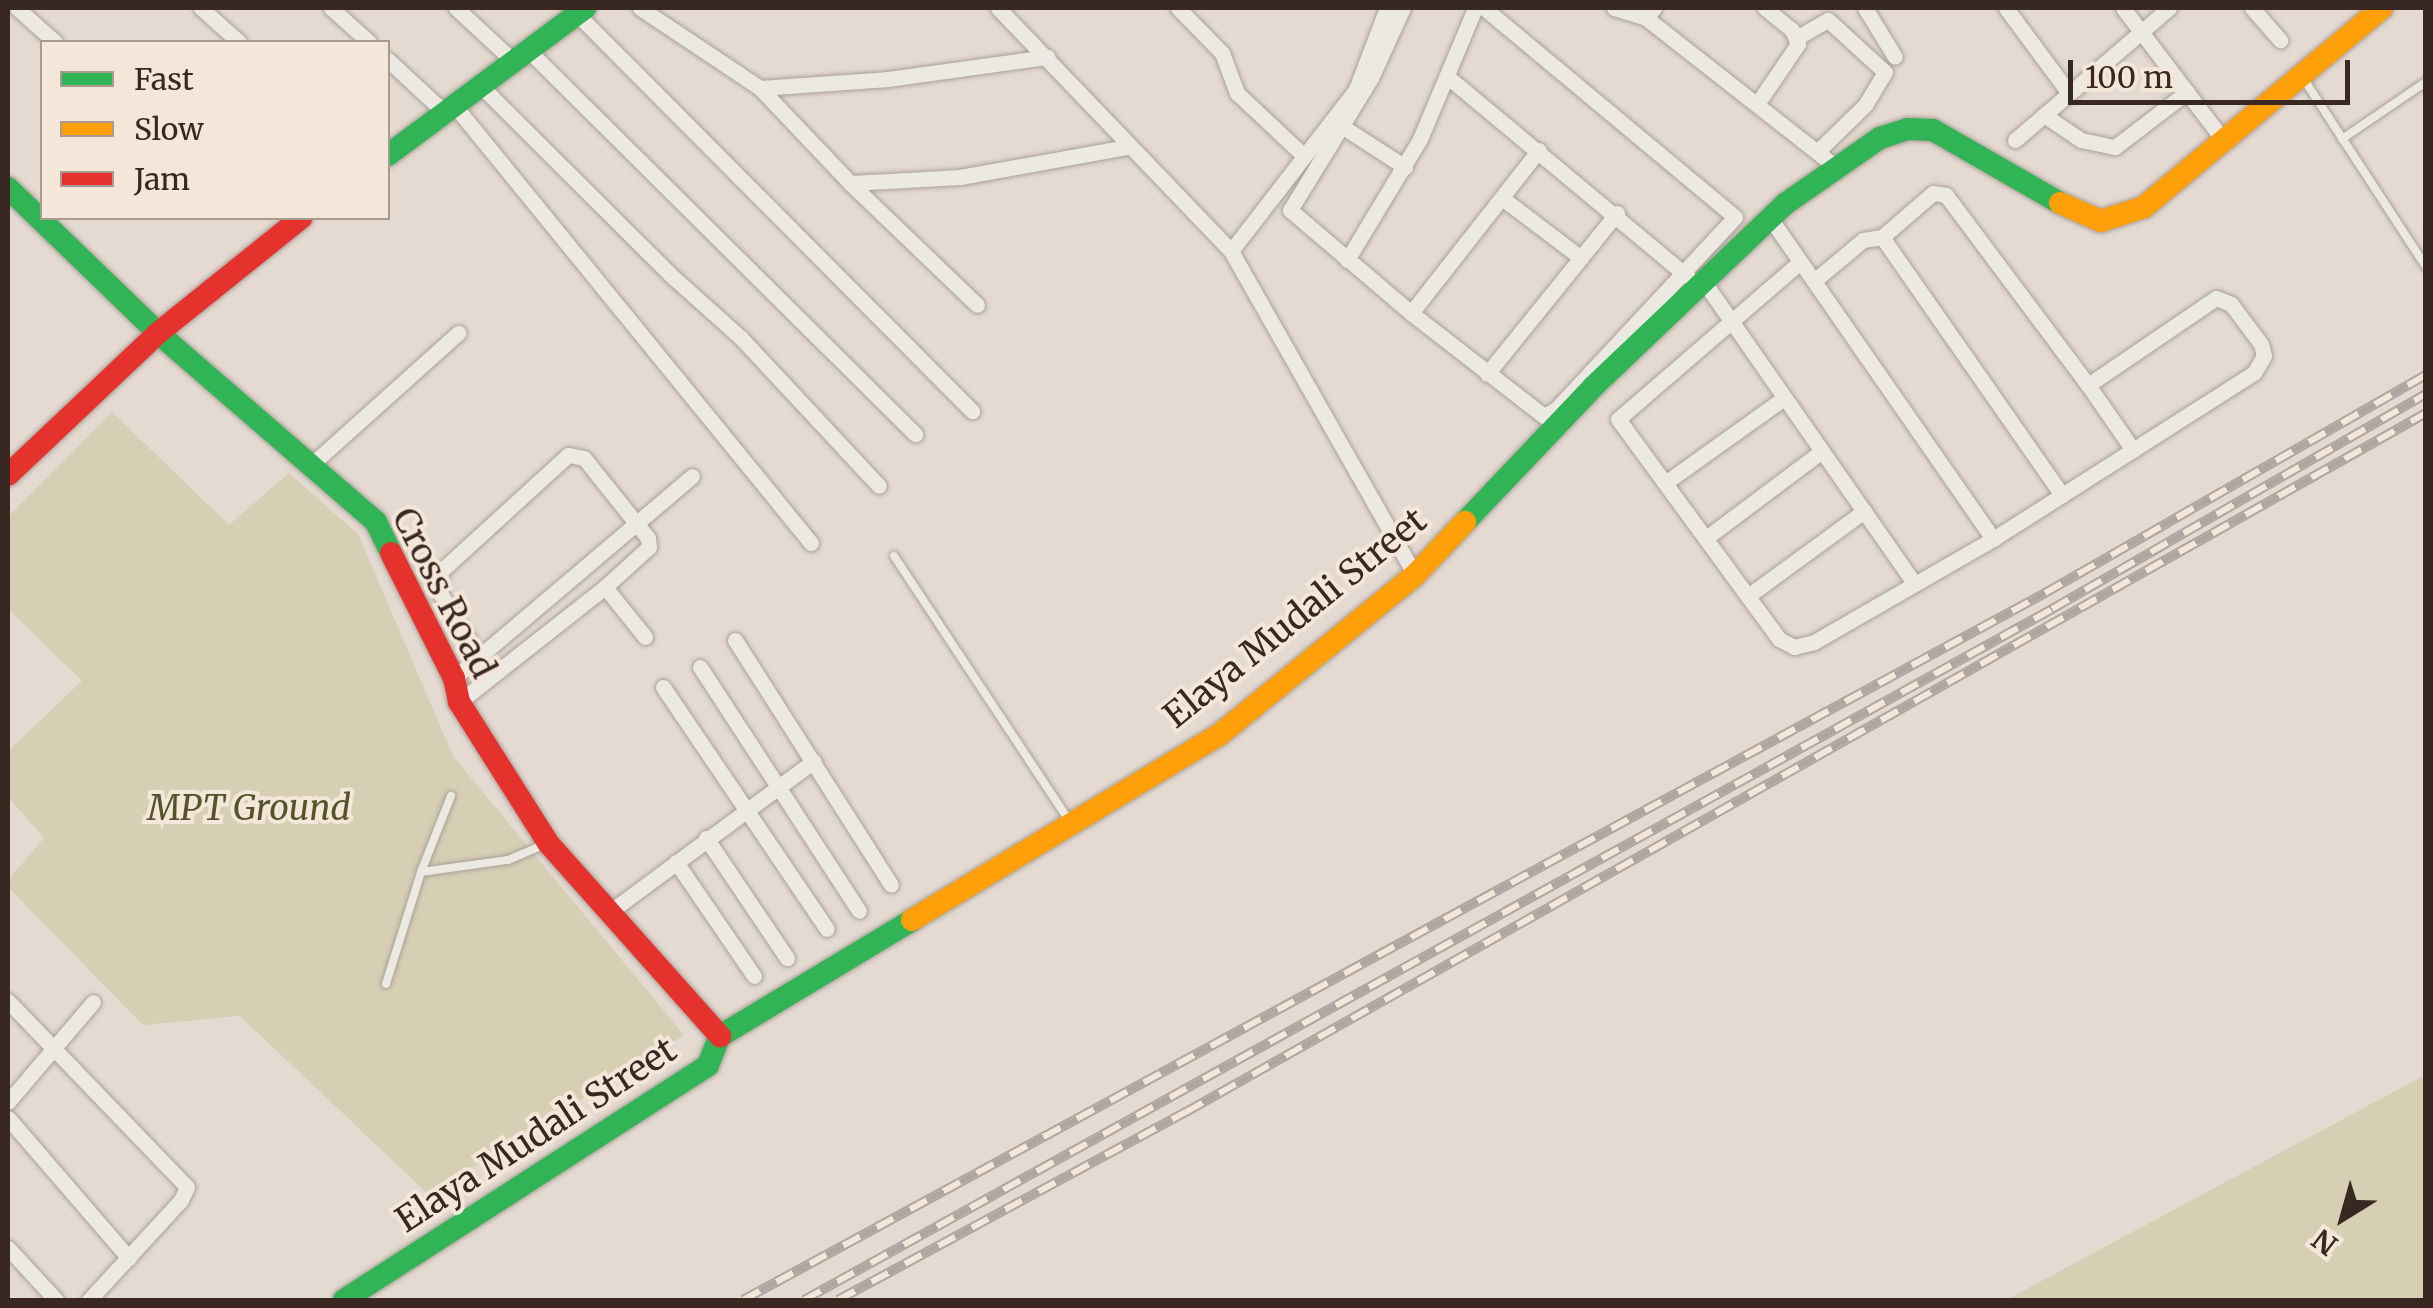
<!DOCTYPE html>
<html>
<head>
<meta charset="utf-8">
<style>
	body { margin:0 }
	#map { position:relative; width:2433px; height:1308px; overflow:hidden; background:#e4dad1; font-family:Merriweather,serif }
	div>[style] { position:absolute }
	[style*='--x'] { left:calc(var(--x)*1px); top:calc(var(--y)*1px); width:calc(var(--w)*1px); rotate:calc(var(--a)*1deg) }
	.green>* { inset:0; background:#d6cfb4 }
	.roads { filter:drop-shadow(0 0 2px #aaa099) drop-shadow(0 0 2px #aaa099) }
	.lane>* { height:8px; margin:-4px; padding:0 4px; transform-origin:4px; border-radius:4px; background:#ece8e2 }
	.street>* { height:15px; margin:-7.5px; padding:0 7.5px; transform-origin:7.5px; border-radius:7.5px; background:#ece8e2 }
	.fast>* { height:22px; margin:-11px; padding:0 11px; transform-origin:11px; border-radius:11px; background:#30b455 }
	.slow>* { height:22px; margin:-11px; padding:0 11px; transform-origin:11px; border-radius:11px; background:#ff9f0a }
	.jam>* { height:22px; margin:-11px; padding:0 11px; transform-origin:11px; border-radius:11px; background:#e5322d }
	.rail>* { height:10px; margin-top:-5px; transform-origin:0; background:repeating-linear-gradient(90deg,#f4e6d8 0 19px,#ada6a1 0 38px); box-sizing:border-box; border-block:2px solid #ada6a1 }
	span { translate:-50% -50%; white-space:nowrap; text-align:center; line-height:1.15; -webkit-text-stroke:8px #f4e6d8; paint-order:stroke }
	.street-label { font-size:35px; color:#392821 }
	.park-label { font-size:35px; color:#535429; font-style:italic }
	.frame { position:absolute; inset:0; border:10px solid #392821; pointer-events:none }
	.legend { position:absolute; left:40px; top:40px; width:350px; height:180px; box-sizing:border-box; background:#f4e6d8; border:2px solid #a99a8f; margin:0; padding:12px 18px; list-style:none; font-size:30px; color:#392821 }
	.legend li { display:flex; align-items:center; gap:20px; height:50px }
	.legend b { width:50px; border:2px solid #a99a8f }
	.north { position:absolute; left:2293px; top:1168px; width:100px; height:100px; -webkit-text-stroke:8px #f4e6d8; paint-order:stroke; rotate:217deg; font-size:28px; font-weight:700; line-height:40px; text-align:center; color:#392821 }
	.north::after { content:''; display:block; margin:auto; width:35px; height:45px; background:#392821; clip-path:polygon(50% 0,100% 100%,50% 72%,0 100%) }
	.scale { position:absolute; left:2068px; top:60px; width:282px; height:45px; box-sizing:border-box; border:5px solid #392821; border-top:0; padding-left:12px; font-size:30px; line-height:35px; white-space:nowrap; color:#392821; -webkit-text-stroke:8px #f4e6d8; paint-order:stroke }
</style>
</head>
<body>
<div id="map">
	<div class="green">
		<i style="clip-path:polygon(112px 412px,229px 525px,289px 473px,358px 534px,453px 756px,684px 1035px,429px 1195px,240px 1016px,143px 1025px,8px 887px,8px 880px,44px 838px,8px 797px,8px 751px,82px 681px,8px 609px,8px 517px)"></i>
		<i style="clip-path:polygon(2425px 1075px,2425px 1300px,2006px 1300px)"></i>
	</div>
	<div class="roads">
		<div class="lane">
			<i style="--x:2303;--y:78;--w:225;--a:56.9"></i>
			<i style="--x:2342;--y:139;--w:102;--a:-34.2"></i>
			<i style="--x:894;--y:556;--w:320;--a:56.5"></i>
			<i style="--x:421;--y:872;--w:82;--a:-68.5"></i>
			<i style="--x:386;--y:984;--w:117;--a:-72.6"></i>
			<i style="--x:421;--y:872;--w:88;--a:-7.9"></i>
			<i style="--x:508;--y:860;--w:38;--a:-23"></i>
		</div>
		<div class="street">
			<i style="--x:17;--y:8;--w:51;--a:41.8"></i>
			<i style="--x:201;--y:8;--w:51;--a:41.8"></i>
			<i style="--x:331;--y:8;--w:51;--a:41.8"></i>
			<i style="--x:456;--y:8;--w:75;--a:42.8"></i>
			<i style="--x:640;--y:8;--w:144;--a:33.7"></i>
			<i style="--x:760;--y:88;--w:131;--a:46.5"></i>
			<i style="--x:850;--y:183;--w:176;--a:43.8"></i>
			<i style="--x:998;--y:8;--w:337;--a:46.2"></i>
			<i style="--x:1231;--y:251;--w:373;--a:60.4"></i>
			<i style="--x:1178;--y:8;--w:63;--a:45.6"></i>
			<i style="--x:1222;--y:53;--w:43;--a:69.4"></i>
			<i style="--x:1237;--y:93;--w:92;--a:43.2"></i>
			<i style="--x:1403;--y:8;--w:77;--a:114.6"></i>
			<i style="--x:1371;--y:78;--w:155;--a:121.5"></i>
			<i style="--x:1290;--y:210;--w:159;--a:40.4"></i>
			<i style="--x:1411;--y:313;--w:168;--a:37.8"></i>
			<i style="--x:1544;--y:416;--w:14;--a:-30"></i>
			<i style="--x:1556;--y:409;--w:262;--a:-47"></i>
			<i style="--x:1735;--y:217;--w:327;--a:-140.2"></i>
			<i style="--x:1614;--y:8;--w:34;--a:17"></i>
			<i style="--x:1654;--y:8;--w:13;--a:129"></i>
			<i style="--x:1646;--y:18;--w:243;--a:38.1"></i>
			<i style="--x:1865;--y:8;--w:57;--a:58.5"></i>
			<i style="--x:2006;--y:8;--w:106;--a:53.5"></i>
			<i style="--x:2123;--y:8;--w:167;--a:52.8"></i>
			<i style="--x:2252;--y:8;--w:43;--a:48.8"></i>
			<i style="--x:573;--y:10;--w:566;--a:45.14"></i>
			<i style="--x:1798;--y:37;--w:34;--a:-30"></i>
			<i style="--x:1828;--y:20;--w:77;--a:42.4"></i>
			<i style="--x:1885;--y:72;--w:37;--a:121"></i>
			<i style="--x:1866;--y:104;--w:67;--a:135.6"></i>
			<i style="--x:527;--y:49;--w:547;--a:44.78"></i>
			<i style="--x:388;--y:60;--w:75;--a:42.8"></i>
			<i style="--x:1449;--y:78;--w:311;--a:39.8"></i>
			<i style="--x:481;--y:86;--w:272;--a:44.9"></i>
			<i style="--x:674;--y:278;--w:90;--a:41.8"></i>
			<i style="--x:741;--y:338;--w:202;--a:47"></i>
			<i style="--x:760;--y:88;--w:128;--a:-4"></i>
			<i style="--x:888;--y:79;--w:161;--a:-7.9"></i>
			<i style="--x:1757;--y:104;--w:73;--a:-55.7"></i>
			<i style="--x:1798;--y:44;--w:15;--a:-113"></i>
			<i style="--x:1792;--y:30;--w:35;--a:-141"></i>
			<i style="--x:454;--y:105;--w:565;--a:50.82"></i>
			<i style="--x:2044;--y:115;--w:45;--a:34"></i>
			<i style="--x:2081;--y:140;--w:35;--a:12"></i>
			<i style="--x:2115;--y:147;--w:91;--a:-37.4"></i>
			<i style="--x:1343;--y:127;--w:74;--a:32.8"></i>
			<i style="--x:2015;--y:140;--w:203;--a:-40.6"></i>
			<i style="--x:850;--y:183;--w:110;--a:-3.1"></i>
			<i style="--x:960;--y:177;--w:169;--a:-10.2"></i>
			<i style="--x:1502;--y:198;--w:99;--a:37.2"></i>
			<i style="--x:1770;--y:218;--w:391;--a:55.2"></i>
			<i style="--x:1882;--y:237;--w:315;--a:55.1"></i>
			<i style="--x:1231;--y:251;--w:205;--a:-52.3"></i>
			<i style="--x:1356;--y:89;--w:87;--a:-69.1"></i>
			<i style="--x:1347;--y:260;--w:141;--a:-58.9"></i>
			<i style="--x:1420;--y:139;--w:142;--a:-67.2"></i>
			<i style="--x:1800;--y:262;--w:240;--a:139.2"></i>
			<i style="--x:1618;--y:419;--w:273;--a:53.8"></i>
			<i style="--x:1779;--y:639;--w:17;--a:28"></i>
			<i style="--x:1794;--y:647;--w:21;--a:-14"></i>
			<i style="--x:1814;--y:642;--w:207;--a:-29.9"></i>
			<i style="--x:1993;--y:539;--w:309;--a:-32.5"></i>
			<i style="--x:2254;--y:373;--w:20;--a:-60"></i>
			<i style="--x:2264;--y:356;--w:12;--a:-104"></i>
			<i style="--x:2261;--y:344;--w:50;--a:-126.9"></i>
			<i style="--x:2231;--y:304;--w:16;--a:-158"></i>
			<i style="--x:2216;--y:298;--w:155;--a:145.8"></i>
			<i style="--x:2088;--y:385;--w:237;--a:-126.8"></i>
			<i style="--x:1946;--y:195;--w:13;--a:-171"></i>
			<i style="--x:1933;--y:193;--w:67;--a:139.2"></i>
			<i style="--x:1882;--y:237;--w:19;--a:171"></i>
			<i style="--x:1863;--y:240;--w:64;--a:140.1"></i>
			<i style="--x:1704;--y:282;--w:368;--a:55.1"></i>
			<i style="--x:1411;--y:313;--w:207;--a:-51.9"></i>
			<i style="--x:1487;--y:374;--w:207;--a:-51.1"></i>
			<i style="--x:2088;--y:385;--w:79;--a:55.3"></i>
			<i style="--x:311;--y:465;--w:198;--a:-41.9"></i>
			<i style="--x:1665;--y:483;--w:146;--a:-35.5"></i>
			<i style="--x:1706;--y:538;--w:145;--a:-36.9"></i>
			<i style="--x:605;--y:587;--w:64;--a:51.3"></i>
			<i style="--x:1748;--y:596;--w:144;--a:-36.2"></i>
			<i style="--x:735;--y:640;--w:290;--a:57.5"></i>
			<i style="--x:700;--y:667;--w:291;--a:56.9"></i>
			<i style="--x:454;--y:678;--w:312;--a:-40.3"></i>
			<i style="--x:663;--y:687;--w:292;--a:55.9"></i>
			<i style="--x:459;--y:702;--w:186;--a:-38.2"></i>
			<i style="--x:605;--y:587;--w:59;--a:-42.3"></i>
			<i style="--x:649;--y:547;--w:9;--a:-96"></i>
			<i style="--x:648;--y:538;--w:102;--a:-128.7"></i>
			<i style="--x:584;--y:458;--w:16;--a:-169"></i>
			<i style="--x:568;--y:455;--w:172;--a:137.6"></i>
			<i style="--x:441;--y:571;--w:22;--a:93"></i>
			<i style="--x:440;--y:593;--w:97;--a:58.4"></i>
			<i style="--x:706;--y:838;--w:145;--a:56"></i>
			<i style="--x:676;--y:862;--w:138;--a:55.6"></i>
			<i style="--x:611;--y:911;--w:252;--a:-36.5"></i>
			<i style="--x:8;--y:1001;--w:258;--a:46.1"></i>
			<i style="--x:187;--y:1187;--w:14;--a:115"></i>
			<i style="--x:181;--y:1200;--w:136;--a:132.6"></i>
			<i style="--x:8;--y:1102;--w:131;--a:-49.6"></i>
			<i style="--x:8;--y:1118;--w:185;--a:49.2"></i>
			<i style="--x:8;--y:1248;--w:71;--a:47.3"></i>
		</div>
		<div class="fast">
			<i style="--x:388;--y:155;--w:246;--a:-36.7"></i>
			<i style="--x:8;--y:188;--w:209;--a:44"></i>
			<i style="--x:158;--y:333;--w:289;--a:40.9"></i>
			<i style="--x:376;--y:522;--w:34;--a:64"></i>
			<i style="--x:1465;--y:522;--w:187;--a:-46.5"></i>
			<i style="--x:1594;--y:386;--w:264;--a:-43.6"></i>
			<i style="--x:1785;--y:204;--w:116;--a:-34.8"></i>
			<i style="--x:1880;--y:138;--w:28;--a:-18"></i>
			<i style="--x:1907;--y:129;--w:26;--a:2"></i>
			<i style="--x:1933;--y:130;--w:146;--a:29.9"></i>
			<i style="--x:344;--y:1300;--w:433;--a:-32.8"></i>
			<i style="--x:708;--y:1065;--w:31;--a:-68"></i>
			<i style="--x:720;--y:1036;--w:224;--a:-31.1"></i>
		</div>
		<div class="slow">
			<i style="--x:2060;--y:203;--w:45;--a:23.7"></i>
			<i style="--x:2101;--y:221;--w:45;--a:-18"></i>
			<i style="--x:2144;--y:207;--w:310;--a:-39.9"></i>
			<i style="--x:912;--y:920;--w:358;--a:-31.1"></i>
			<i style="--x:1219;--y:735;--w:253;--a:-39.2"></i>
			<i style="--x:1415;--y:575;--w:73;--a:-46.7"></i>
		</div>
		<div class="jam">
			<i style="--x:8;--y:475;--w:207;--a:-43.4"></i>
			<i style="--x:158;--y:333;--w:184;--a:-38.8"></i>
			<i style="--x:391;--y:553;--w:140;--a:63.3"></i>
			<i style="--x:454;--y:678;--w:25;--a:78"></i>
			<i style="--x:459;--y:702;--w:167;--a:57.7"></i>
			<i style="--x:548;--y:843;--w:259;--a:48.3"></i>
		</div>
	</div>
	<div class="rail">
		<i style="--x:743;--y:1300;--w:1482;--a:-28.5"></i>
		<i style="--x:2045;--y:593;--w:439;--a:-29.8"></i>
		<i style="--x:804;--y:1300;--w:1427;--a:-28.97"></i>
		<i style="--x:2052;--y:609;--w:431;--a:-29.9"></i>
		<i style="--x:838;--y:1300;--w:396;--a:-28.4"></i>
		<i style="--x:1186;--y:1112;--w:1423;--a:-29.41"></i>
	</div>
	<div class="street-label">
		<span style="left:444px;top:593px;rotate:63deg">Cross Road</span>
		<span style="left:1295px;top:618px;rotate:-39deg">Elaya Mudali Street</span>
		<span style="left:536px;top:1135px;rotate:-33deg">Elaya Mudali Street</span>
	</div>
	<div class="park-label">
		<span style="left:249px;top:808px">MPT Ground</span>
	</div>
	<div class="frame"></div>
	<ul class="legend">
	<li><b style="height:12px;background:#30b455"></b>Fast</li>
	<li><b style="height:12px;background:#ff9f0a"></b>Slow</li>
	<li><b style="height:12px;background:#e5322d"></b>Jam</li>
	</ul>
	<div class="north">N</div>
	<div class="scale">100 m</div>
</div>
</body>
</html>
